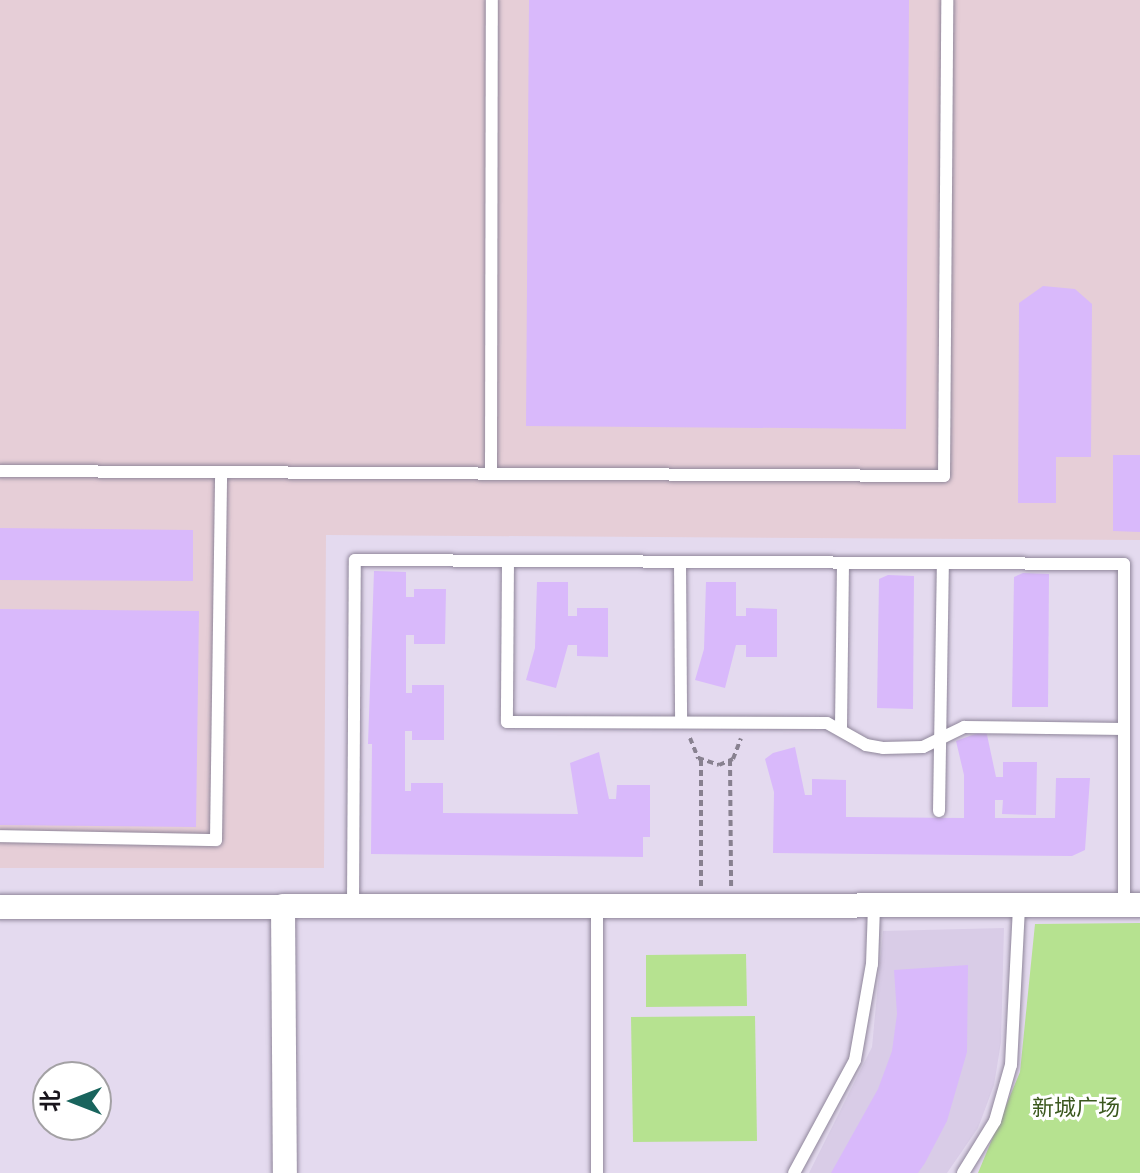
<!DOCTYPE html>
<html>
<head>
<meta charset="utf-8">
<style>
	body { margin:0 }
	#map { position:relative; width:1140px; height:1173px; overflow:hidden; background:#e4daef; font-family:"PT Sans Narrow","Noto Sans SC",sans-serif }
	div>[style] { position:absolute }
	[style*='--x'] { left:calc(var(--x)*1px); top:calc(var(--y)*1px); width:calc(var(--w)*1px); rotate:calc(var(--a)*1deg) }
	.built>* { inset:0; background:#d9cce7 }
	.industrial>* { inset:0; background:#e6ced7 }
	.green>* { inset:0; background:#b6e290 }
	.building>* { inset:0; background:#d9b9fb }
	.path>* { height:4px; margin-top:-2px; transform-origin:0; background:repeating-linear-gradient(90deg,#888190 0 6px,transparent 0 10px) }
	.roads { filter:drop-shadow(0 0 2px #8f869a) drop-shadow(0 0 2px #8f869a) }
	.lane>* { height:12px; margin:-6px; padding:0 6px; transform-origin:6px; border-radius:6px; background:#fff }
	.street>* { height:24px; margin:-12px; padding:0 12px; transform-origin:12px; border-radius:12px; background:#fff }
	span { translate:-50% -50%; white-space:nowrap; text-align:center; line-height:1.15; -webkit-text-stroke:6px #fff; paint-order:stroke }
	.park-label { font-size:22px; color:#3b581e }
	.north { position:absolute; left:32px; top:1061px; width:80px; height:80px; box-sizing:border-box; background:#fff; border:2px solid #a3a1a4; border-radius:50%; rotate:270deg; font-size:22px; font-weight:700; line-height:32px; text-align:center; color:#19151c }
	.north::after { content:''; display:block; margin:auto; width:28px; height:36px; background:#19645d; clip-path:polygon(50% 0,100% 100%,50% 72%,0 100%) }
</style>
</head>
<body>
<div id="map">
	<div class="built">
		<i style="clip-path:polygon(1004px 928px,1001px 1042px,994px 1085px,978px 1128px,947px 1173px,809px 1173px,872px 1047px,883px 931px)"></i>
	</div>
	<div class="industrial">
		<i style="clip-path:polygon(0 0,1140px 0,1140px 540px,326px 535px,324px 868px,0 868px)"></i>
	</div>
	<div class="green">
		<i style="clip-path:polygon(1140px 923px,1140px 1173px,978px 1173px,1020px 1072px,1035px 924px)"></i>
		<i style="clip-path:polygon(746px 954px,747px 1006px,646px 1007px,646px 955px)"></i>
		<i style="clip-path:polygon(755px 1016px,757px 1141px,633px 1142px,631px 1017px)"></i>
	</div>
	<div class="building">
		<i style="clip-path:polygon(529px 0,909px 0,906px 429px,526px 426px)"></i>
		<i style="clip-path:polygon(1043px 286px,1075px 289px,1092px 304px,1091px 457px,1056px 457px,1056px 503px,1018px 503px,1019px 303px)"></i>
		<i style="clip-path:polygon(1113px 455px,1140px 455px,1140px 532px,1113px 531px)"></i>
		<i style="clip-path:polygon(0 528px,193px 530px,193px 581px,0 580px)"></i>
		<i style="clip-path:polygon(374px 571px,406px 572px,406px 597px,414px 597px,414px 589px,446px 589px,445px 644px,414px 644px,414px 635px,406px 635px,406px 693px,412px 693px,412px 685px,444px 685px,444px 740px,412px 740px,412px 731px,405px 731px,405px 791px,411px 791px,411px 783px,443px 783px,443px 813px,578px 814px,570px 763px,599px 752px,609px 799px,616px 799px,617px 785px,650px 785px,650px 837px,643px 837px,643px 857px,371px 854px,372px 744px,368px 744px)"></i>
		<i style="clip-path:polygon(1023px 573px,1049px 574px,1048px 707px,1012px 707px,1014px 577px)"></i>
		<i style="clip-path:polygon(888px 575px,914px 576px,913px 709px,877px 708px,879px 579px)"></i>
		<i style="clip-path:polygon(537px 582px,568px 582px,568px 616px,577px 616px,577px 608px,608px 608px,608px 657px,577px 656px,577px 645px,568px 645px,556px 688px,526px 680px,535px 648px)"></i>
		<i style="clip-path:polygon(706px 582px,736px 582px,736px 616px,746px 616px,746px 608px,777px 609px,777px 657px,746px 657px,746px 645px,736px 645px,725px 688px,695px 680px,704px 649px)"></i>
		<i style="clip-path:polygon(0 609px,199px 611px,196px 827px,0 825px)"></i>
		<i style="clip-path:polygon(986px 730px,996px 777px,1003px 777px,1003px 762px,1037px 762px,1036px 815px,1002px 814px,1003px 800px,995px 800px,995px 818px,1055px 818px,1056px 778px,1090px 778px,1085px 850px,1072px 856px,773px 853px,774px 792px,765px 759px,773px 753px,795px 747px,805px 795px,812px 795px,812px 779px,846px 780px,846px 817px,964px 818px,964px 775px,956px 741px)"></i>
		<i style="clip-path:polygon(968px 965px,967px 1052px,947px 1121px,925px 1163px,918px 1173px,831px 1173px,878px 1089px,892px 1051px,897px 1014px,894px 970px)"></i>
	</div>
	<div class="path">
		<i style="--x:690;--y:738;--w:22;--a:68"></i>
		<i style="--x:698;--y:758;--w:22;--a:18"></i>
		<i style="--x:719;--y:765;--w:15;--a:-23"></i>
		<i style="--x:733;--y:759;--w:22;--a:-69"></i>
		<i style="--x:701;--y:760;--w:126;--a:90"></i>
		<i style="--x:730;--y:760;--w:126;--a:89.5"></i>
	</div>
	<div class="roads">
		<div class="lane">
			<i style="--x:0;--y:471;--w:944;--a:0.3"></i>
			<i style="--x:944;--y:476;--w:476;--a:-89.6"></i>
			<i style="--x:491;--y:474;--w:474;--a:-89.9"></i>
			<i style="--x:508;--y:561;--w:161;--a:90.4"></i>
			<i style="--x:507;--y:722;--w:320;--a:0.2"></i>
			<i style="--x:827;--y:723;--w:45;--a:29.4"></i>
			<i style="--x:866;--y:745;--w:17;--a:10"></i>
			<i style="--x:883;--y:748;--w:40;--a:-1.4"></i>
			<i style="--x:923;--y:747;--w:46;--a:-26"></i>
			<i style="--x:964;--y:727;--w:160;--a:0.7"></i>
			<i style="--x:680;--y:562;--w:160;--a:89.6"></i>
			<i style="--x:841;--y:727;--w:164;--a:-89.3"></i>
			<i style="--x:939;--y:811;--w:248;--a:-89.1"></i>
			<i style="--x:0;--y:836;--w:216;--a:1.1"></i>
			<i style="--x:216;--y:840;--w:368;--a:-89.2"></i>
			<i style="--x:353;--y:906;--w:346;--a:-89.7"></i>
			<i style="--x:355;--y:560;--w:769;--a:0.3"></i>
			<i style="--x:1124;--y:564;--w:341;--a:90"></i>
			<i style="--x:597;--y:1173;--w:267;--a:-90"></i>
			<i style="--x:794;--y:1173;--w:128;--a:-61.6"></i>
			<i style="--x:855;--y:1060;--w:97;--a:-80"></i>
			<i style="--x:872;--y:964;--w:58;--a:-88"></i>
			<i style="--x:963;--y:1173;--w:61;--a:-58.4"></i>
			<i style="--x:995;--y:1121;--w:58;--a:-74.1"></i>
			<i style="--x:1011;--y:1065;--w:160;--a:-87.1"></i>
		</div>
		<div class="street">
			<i style="--x:283;--y:906;--w:267;--a:89.6"></i>
			<i style="--x:0;--y:907;--w:1140;--a:-0.1"></i>
		</div>
	</div>
	<div class="park-label">
		<span style="left:1076px;top:1108px">新城广场</span>
	</div>
	<div class="north">北</div>
</div>
</body>
</html>
